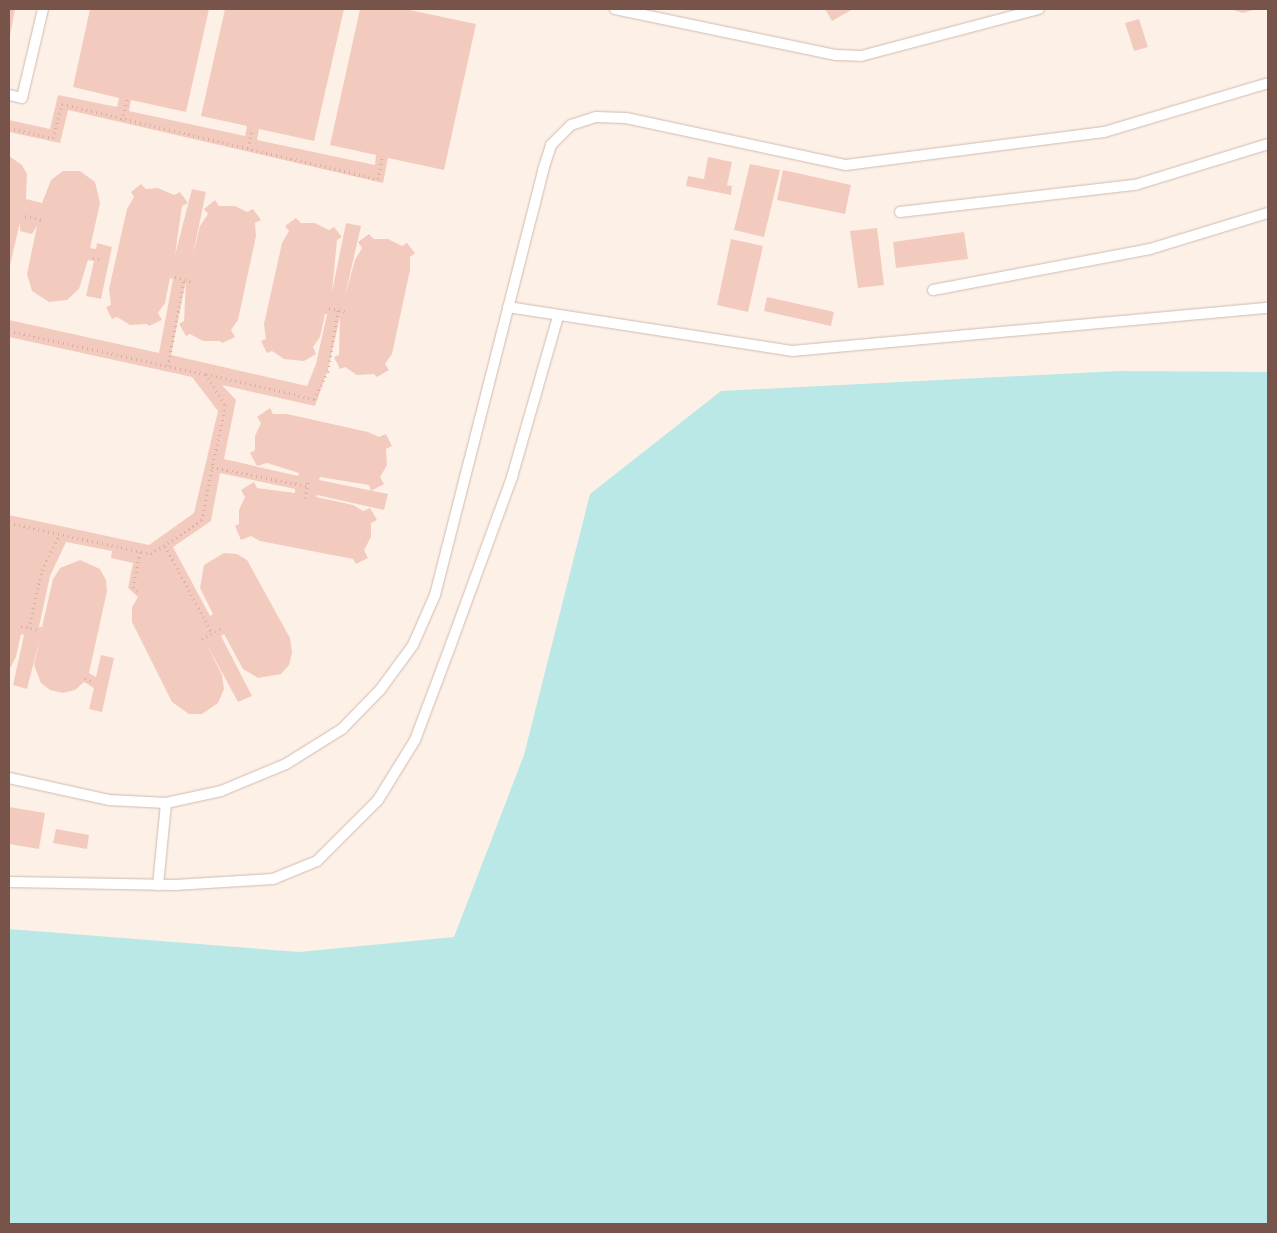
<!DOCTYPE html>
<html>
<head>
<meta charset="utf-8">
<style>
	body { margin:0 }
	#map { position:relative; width:1277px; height:1233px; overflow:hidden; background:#fdf1e7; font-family:Ubuntu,sans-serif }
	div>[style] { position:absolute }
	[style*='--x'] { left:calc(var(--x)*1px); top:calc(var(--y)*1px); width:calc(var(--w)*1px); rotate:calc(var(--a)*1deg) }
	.water>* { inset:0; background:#bae8e7 }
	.building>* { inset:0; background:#f3cbbe }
	.path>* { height:3px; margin-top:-1.5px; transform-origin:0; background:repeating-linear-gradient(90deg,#d9aea0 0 1px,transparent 0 5px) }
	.roads { filter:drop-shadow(0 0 1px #d2b9af) drop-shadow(0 0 1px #d2b9af) }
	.service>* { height:10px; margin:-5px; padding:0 5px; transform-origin:5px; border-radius:5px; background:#fff }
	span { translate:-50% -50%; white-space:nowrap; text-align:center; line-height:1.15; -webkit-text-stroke:4.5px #fff6ee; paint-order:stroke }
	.frame { position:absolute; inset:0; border:10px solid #78534a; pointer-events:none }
</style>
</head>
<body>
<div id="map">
	<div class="water">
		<i style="clip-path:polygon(1119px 371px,1268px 372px,1268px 1224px,9px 1224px,9px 929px,299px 952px,454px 937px,524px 755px,590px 494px,721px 391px)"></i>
	</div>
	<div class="building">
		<i style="clip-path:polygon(9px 9px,15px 9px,10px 36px,9px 36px)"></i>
		<i style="clip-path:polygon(90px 9px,209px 9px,186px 112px,131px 100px,129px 111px,245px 136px,247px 126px,201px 116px,225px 9px,344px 9px,314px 141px,259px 129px,257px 140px,375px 165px,376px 155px,330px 145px,360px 9px,405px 9px,476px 24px,444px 170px,388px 158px,383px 183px,68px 110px,60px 143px,9px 132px,9px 120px,50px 129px,58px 95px,117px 107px,119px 98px,73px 87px)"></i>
		<i style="clip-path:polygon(825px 9px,853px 9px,832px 21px)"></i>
		<i style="clip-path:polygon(1230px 9px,1257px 9px,1243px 13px)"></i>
		<i style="clip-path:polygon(1139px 19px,1148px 47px,1134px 51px,1125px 23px)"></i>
		<i style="clip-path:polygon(9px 156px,22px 165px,27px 174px,26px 199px,42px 203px,51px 180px,63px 171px,80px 171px,95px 182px,100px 203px,90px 248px,96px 249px,97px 243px,112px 247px,101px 299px,86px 296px,94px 261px,88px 260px,79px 289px,67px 300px,49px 302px,32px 291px,27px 274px,37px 226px,32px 234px,20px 231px,20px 222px,9px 270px)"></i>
		<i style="clip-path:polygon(708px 157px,732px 162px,727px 185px,732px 186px,731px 195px,686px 186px,688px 176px,704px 179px)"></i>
		<i style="clip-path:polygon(750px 164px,780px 170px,764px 237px,734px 230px)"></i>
		<i style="clip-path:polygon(783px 170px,851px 185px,845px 214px,777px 200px)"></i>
		<i style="clip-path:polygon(141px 184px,146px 189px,158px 188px,174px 195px,180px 192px,188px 203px,182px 206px,175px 255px,192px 189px,206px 192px,192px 259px,200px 226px,208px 214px,204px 209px,215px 200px,219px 206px,235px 206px,247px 212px,253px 209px,261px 220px,255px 223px,256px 236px,238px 320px,231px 330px,235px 337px,222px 343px,220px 341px,203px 341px,190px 334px,186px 336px,179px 324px,184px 321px,186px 281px,171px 355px,307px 386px,316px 364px,327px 314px,325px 314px,320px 337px,313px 347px,316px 354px,304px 361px,284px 359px,272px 351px,267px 353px,261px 341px,266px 339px,264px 324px,282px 243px,289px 231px,285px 226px,296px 218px,301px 223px,315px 223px,329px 230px,334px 227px,342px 237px,337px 240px,332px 292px,346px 223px,361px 226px,345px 296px,355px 260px,362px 248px,358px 242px,369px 234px,374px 239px,388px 239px,402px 246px,407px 243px,415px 253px,410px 257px,410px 270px,392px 354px,385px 364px,389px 370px,377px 377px,374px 374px,357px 375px,345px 367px,340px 369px,334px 357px,339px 355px,340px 317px,328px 369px,315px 406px,222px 385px,236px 400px,224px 459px,298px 476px,299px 473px,267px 463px,257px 466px,250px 453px,255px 450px,255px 436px,261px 423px,257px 417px,270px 408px,273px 414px,287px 414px,368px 432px,379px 437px,386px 434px,392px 446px,386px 449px,387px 465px,380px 477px,384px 484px,371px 491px,369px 485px,320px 477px,319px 480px,388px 494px,384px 510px,317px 495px,316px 497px,353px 505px,363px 511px,370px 508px,377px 520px,371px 523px,371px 537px,364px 550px,368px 558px,356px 564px,353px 559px,260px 541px,251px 536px,241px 540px,235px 526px,239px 524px,239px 510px,245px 497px,241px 490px,254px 482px,257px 488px,295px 493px,295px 489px,220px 473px,211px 521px,173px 547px,210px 616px,213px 614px,200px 588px,204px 565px,224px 553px,237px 554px,247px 560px,290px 638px,292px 653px,289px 665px,281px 674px,258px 678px,243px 669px,224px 634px,221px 636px,252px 696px,238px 702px,206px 643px,222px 675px,224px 689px,218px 703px,202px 714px,189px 714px,172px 702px,132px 622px,132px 607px,138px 597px,128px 588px,133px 563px,111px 558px,112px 551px,66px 542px,50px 576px,39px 627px,42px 627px,53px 579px,60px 568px,80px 560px,100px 569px,106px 580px,107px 591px,89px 673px,96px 677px,101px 655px,114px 658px,102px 712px,89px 709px,94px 688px,84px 682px,75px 690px,63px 693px,50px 690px,41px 683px,34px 665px,40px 638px,27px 689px,13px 685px,24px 635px,21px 634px,16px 657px,9px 670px,9px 515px,149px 545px,194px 513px,218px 411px,192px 377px,9px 337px,9px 320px,159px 353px,173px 279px,170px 278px,165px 303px,158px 313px,162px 320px,149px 326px,147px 324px,130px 325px,117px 317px,112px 319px,106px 307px,111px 305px,109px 289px,127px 209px,134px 197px,131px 192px)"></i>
		<i style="clip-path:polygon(877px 228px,884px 285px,858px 288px,850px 231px)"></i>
		<i style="clip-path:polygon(964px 232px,968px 259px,896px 268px,893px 242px)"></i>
		<i style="clip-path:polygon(731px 239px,763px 246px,748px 312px,717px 305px)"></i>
		<i style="clip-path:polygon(767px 297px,834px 312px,831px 326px,764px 311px)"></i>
		<i style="clip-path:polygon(9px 807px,45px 813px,39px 849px,9px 844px)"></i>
		<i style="clip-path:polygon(56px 829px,89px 835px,87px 849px,53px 843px)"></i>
	</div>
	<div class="path">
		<i style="--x:122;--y:120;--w:21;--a:-76"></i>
		<i style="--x:9;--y:128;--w:45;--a:12.8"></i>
		<i style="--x:53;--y:138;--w:35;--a:-75"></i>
		<i style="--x:62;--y:104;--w:325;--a:13.4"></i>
		<i style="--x:378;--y:179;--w:21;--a:-79"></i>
		<i style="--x:248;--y:148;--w:19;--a:-78"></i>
		<i style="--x:25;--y:216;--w:19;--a:12"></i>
		<i style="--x:93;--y:258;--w:7;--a:8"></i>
		<i style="--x:175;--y:277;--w:19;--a:16"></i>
		<i style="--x:329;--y:308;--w:18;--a:13"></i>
		<i style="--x:9;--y:331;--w:201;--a:12.4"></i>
		<i style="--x:205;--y:374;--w:37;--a:56"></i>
		<i style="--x:226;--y:405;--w:64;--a:102.7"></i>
		<i style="--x:212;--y:467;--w:97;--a:11.3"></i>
		<i style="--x:168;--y:366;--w:88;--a:-79.6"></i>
		<i style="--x:206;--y:374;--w:111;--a:13"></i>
		<i style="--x:314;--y:399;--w:31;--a:-63"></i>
		<i style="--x:328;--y:371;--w:62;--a:-80.7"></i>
		<i style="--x:305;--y:498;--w:20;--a:-79"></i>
		<i style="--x:9;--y:523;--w:145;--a:12.3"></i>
		<i style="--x:151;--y:554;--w:61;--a:-33.7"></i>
		<i style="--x:202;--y:520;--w:54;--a:-79.3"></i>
		<i style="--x:165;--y:546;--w:99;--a:61.6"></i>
		<i style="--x:140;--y:552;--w:36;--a:101"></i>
		<i style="--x:133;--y:587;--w:9;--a:41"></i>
		<i style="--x:21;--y:626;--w:17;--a:13"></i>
		<i style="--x:29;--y:628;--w:59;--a:-77.4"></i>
		<i style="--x:42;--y:570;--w:39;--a:-64"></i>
		<i style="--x:202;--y:639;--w:23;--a:-29"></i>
		<i style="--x:85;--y:678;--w:9;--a:27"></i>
	</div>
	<div class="roads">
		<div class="service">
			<i style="--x:615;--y:9;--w:226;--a:11.8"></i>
			<i style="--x:836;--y:55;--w:25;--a:2"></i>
			<i style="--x:861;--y:56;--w:184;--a:-14.8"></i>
			<i style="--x:9;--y:95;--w:13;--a:13"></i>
			<i style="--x:22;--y:98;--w:91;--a:-76.7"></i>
			<i style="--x:900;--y:212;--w:237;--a:-6.6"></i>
			<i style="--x:1135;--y:185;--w:139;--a:-17.1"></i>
			<i style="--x:933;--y:290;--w:221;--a:-10.7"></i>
			<i style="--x:1150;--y:249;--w:123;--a:-17"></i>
			<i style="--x:508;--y:307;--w:287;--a:8.8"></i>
			<i style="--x:792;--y:351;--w:478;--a:-5.2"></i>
			<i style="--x:9;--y:778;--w:102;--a:12.4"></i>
			<i style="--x:109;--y:800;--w:57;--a:3"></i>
			<i style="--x:166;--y:803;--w:56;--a:-12.3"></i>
			<i style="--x:221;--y:791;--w:70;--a:-22.6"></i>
			<i style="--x:286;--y:764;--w:66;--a:-32"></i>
			<i style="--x:342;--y:729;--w:54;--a:-45.7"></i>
			<i style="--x:380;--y:690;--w:56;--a:-53.7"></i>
			<i style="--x:413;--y:645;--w:55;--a:-66.3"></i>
			<i style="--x:435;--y:595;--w:439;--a:-75.7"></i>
			<i style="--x:543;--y:170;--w:26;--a:-72"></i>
			<i style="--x:551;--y:145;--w:28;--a:-45"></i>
			<i style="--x:571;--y:125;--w:26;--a:-18"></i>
			<i style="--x:596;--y:117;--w:30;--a:2"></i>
			<i style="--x:626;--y:118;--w:225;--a:12.1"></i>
			<i style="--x:846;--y:165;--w:260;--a:-7.3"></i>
			<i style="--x:1104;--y:132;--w:171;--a:-16.6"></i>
			<i style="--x:9;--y:882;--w:166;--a:1"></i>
			<i style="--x:175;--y:885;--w:98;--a:-3.5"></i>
			<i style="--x:273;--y:879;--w:48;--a:-22.2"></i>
			<i style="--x:317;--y:861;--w:86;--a:-45"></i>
			<i style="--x:378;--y:800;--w:70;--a:-58.3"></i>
			<i style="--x:415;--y:740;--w:103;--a:-69.4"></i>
			<i style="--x:451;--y:644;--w:178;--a:-69.9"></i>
			<i style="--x:512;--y:477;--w:166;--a:-74"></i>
			<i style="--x:158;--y:885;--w:82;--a:-84.4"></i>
		</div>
	</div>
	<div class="frame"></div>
</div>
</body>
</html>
